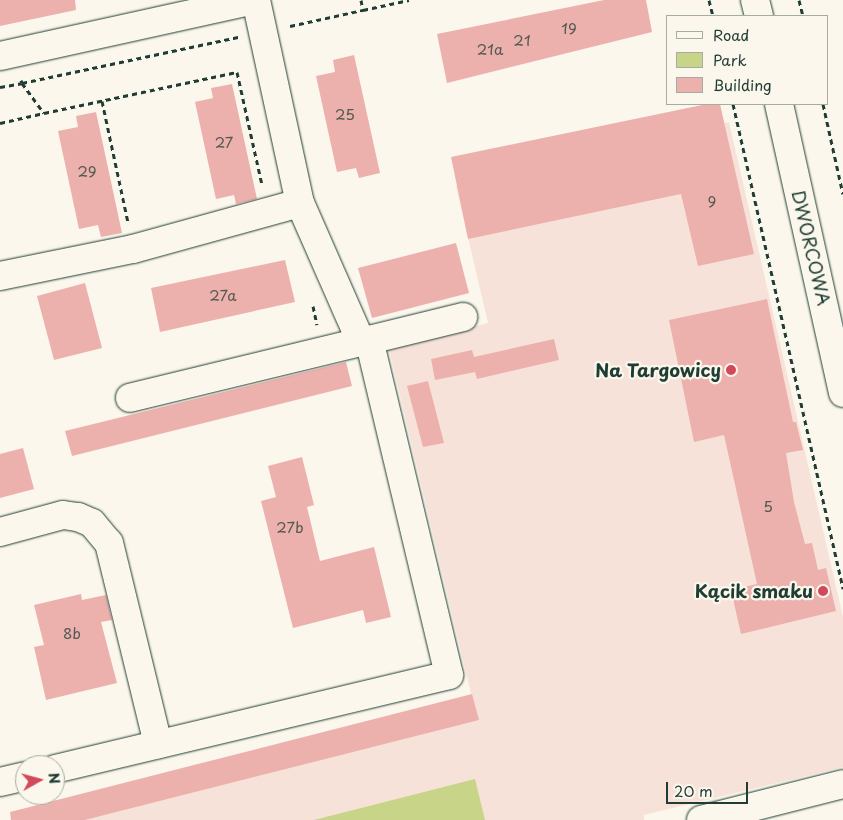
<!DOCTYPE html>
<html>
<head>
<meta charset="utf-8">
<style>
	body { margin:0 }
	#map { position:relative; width:843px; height:820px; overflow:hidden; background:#fbf7ec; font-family:"Playpen Sans",sans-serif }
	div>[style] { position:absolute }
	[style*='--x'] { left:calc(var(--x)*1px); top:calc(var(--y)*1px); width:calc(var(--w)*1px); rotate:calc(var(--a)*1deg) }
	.built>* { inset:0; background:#f7e2d9 }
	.green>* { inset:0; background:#c8d588 }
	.building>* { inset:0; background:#edb1ad }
	.path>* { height:3px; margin-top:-1.5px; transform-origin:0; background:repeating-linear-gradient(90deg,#1f3d34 0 5px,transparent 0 9px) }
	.roads { filter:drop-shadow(0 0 1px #1f3d34) drop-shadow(0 0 1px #1f3d34) }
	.minor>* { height:28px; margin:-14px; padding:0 14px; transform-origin:14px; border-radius:14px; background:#fbf7ec }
	.dots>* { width:14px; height:14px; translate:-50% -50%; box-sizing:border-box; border:2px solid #fbf7ec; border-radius:50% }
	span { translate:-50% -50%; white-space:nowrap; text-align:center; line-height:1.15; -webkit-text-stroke:4.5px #fbf7ec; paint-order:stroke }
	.number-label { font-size:15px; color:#525a52 }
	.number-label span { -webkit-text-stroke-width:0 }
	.street-label { font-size:18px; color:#1f3d34 }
	.poi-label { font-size:18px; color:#1f3d34; font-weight:700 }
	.right { translate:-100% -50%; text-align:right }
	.legend { position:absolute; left:666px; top:15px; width:162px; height:90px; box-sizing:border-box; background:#fbf7ec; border:1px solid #a3ada2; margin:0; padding:6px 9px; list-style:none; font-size:15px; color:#1f3d34 }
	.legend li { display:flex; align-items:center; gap:10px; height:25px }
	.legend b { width:25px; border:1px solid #a3ada2 }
	.north { position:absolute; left:15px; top:755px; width:50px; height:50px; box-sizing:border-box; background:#fbf7ec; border:1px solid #a3ada2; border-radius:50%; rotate:83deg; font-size:14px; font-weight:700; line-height:20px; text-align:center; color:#1f3d34 }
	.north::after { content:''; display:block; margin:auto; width:18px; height:22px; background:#d1495b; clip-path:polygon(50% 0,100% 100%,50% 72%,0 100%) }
	.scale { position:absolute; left:666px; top:782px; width:82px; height:22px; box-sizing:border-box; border:2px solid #1f3d34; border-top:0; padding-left:6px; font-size:15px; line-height:18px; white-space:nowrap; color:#1f3d34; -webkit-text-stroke:4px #fbf7ec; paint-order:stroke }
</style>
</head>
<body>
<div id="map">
	<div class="built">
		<i style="clip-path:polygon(729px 122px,843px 617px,843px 767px,644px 815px,644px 820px,85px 820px,477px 719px,389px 349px,488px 323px,456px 186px)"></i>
	</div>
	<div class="green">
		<i style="clip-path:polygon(475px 779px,485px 820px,314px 820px)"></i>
	</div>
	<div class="building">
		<i style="clip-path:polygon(0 0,75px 0,76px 10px,0 26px)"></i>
		<i style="clip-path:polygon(604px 0,646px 0,652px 32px,447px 83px,437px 34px)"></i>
		<i style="clip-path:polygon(354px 55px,380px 173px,359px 178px,356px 168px,337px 172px,316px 76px,335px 72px,333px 60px)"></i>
		<i style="clip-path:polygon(232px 84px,257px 199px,236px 204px,234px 195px,216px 199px,195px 102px,213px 98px,211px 88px)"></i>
		<i style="clip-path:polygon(707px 104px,720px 104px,754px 254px,698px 266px,681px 194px,468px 239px,451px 157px)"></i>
		<i style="clip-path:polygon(96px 112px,122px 233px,101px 237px,98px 225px,79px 229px,58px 131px,78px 127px,76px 116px)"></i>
		<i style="clip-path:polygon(456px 243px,469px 293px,372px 318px,358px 268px)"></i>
		<i style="clip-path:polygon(285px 260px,295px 302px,160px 332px,151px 288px)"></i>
		<i style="clip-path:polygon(85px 283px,102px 348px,54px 360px,37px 296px)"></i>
		<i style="clip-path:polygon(767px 299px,793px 422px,796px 422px,803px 450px,786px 453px,794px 502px,805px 544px,812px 543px,818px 570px,826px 568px,836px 611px,741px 634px,731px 590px,757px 584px,724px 435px,694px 442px,669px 320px)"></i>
		<i style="clip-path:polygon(554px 339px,559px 360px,477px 379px,475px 372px,435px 380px,431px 359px,472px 350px,474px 357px)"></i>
		<i style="clip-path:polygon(346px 362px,352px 386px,72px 456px,65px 431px)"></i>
		<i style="clip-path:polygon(428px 381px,444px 443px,423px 447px,407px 386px)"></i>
		<i style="clip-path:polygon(23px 448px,34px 489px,0 498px,0 454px)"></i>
		<i style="clip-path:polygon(302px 457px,314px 505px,307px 507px,320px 561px,374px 547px,391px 617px,366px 623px,363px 610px,293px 628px,261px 501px,276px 497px,268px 466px)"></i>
		<i style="clip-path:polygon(81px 594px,82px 600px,106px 595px,112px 620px,101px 622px,117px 683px,46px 700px,34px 647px,44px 645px,34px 605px)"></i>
		<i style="clip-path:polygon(472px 694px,479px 720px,85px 820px,11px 820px,10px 812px)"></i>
	</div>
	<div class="path">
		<i style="--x:361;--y:0;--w:10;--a:79"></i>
		<i style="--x:363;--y:10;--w:47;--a:-12.3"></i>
		<i style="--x:709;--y:0;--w:16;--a:76"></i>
		<i style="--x:799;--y:0;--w:16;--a:76"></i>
		<i style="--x:290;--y:26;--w:75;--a:-12.4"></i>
		<i style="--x:21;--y:80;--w:3;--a:72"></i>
		<i style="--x:22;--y:83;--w:221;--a:-12"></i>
		<i style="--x:0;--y:87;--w:22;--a:-10"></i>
		<i style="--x:22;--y:83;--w:37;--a:54"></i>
		<i style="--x:44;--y:113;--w:197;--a:-12"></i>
		<i style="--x:237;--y:72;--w:116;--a:77.5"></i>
		<i style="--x:102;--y:101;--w:124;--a:77.9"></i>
		<i style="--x:733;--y:104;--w:497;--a:77.2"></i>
		<i style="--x:823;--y:104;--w:92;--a:77.5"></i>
		<i style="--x:0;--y:123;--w:45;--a:-12.8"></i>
		<i style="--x:313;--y:306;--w:19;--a:78"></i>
	</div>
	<div class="roads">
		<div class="minor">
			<i style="--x:256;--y:0;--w:208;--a:77.8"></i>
			<i style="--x:300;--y:203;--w:150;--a:66.3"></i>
			<i style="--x:755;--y:0;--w:16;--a:76"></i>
			<i style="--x:0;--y:56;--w:260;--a:-12.4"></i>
			<i style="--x:779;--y:104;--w:296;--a:77.5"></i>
			<i style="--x:0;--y:276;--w:136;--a:-11.5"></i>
			<i style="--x:133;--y:249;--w:173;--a:-15.4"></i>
			<i style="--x:369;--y:340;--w:97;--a:-13.7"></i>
			<i style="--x:0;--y:532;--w:65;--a:-15.1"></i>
			<i style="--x:63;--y:515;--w:15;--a:8"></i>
			<i style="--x:78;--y:517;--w:15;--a:23"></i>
			<i style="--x:92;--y:523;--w:26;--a:50"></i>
			<i style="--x:109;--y:543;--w:207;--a:76.3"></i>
			<i style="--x:55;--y:769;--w:405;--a:-13.4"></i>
			<i style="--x:449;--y:675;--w:344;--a:-103.4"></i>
			<i style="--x:369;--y:340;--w:246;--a:166.4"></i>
			<i style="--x:0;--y:782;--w:26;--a:-13"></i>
			<i style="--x:701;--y:820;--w:146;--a:-14.2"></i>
		</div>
	</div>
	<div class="dots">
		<i style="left:731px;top:370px;background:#d1495b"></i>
		<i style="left:823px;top:591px;background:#d1495b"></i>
	</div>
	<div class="number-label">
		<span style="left:569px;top:28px">19</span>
		<span style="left:522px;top:40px">21</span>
		<span style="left:490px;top:49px">21a</span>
		<span style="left:345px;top:114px">25</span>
		<span style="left:224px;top:142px">27</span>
		<span style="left:87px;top:171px">29</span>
		<span style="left:712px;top:201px">9</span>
		<span style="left:223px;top:295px">27a</span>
		<span style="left:768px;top:506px">5</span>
		<span style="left:290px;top:527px">27b</span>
		<span style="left:72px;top:633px">8b</span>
	</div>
	<div class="street-label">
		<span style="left:811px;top:248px;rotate:77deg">DWORCOWA</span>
	</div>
	<div class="poi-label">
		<span class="right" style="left:721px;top:370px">Na Targowicy</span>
		<span class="right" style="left:813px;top:591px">Kącik smaku</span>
	</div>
	<ul class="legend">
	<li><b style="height:6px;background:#fbf7ec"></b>Road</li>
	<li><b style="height:14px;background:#c8d588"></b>Park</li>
	<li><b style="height:14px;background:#edb1ad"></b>Building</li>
	</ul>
	<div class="north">N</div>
	<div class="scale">20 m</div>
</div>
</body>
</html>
